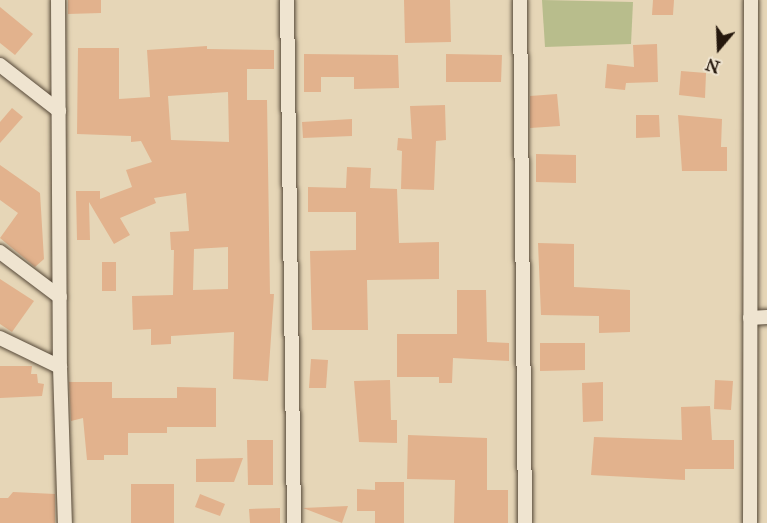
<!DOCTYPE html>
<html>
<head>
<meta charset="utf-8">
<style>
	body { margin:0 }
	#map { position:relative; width:767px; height:523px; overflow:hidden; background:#e6d6b7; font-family:"IM FELL Great Primer",serif }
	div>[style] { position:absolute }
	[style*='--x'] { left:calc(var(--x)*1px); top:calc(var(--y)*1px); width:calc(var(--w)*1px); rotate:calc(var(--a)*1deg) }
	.green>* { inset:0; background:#b8bd8c }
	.building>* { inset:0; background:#e2b28d }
	.roads { filter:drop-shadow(0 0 2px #554838) drop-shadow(0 0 2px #554838) }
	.street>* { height:14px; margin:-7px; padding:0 7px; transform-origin:7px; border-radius:7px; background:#efe4d0 }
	span { translate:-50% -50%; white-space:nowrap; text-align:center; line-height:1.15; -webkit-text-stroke:5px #efe4d0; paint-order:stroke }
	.north { position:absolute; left:689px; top:18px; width:60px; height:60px; -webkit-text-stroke:4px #efe4d0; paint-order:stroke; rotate:199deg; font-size:16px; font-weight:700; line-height:24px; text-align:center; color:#25180d }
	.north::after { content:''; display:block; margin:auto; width:21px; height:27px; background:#25180d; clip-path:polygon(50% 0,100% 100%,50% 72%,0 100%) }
</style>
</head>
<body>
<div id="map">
	<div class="green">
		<i style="clip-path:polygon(542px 0,633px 2px,631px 44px,545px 47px)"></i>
	</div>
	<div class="building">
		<i style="clip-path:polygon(68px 0,101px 0,101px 13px,68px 14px)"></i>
		<i style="clip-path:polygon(404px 0,450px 0,451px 42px,405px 43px)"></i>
		<i style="clip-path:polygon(653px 0,674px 0,673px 15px,652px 15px)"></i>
		<i style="clip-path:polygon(0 7px,33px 34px,15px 55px,0 43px)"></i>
		<i style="clip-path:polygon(657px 44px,658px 82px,626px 83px,625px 90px,605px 88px,607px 64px,634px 67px,633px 45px)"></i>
		<i style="clip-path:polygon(evenodd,207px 46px,207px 49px,274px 50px,274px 69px,247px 69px,247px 100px,267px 100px,270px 294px,274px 294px,268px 381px,233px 379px,234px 332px,171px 336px,171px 344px,151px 345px,151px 329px,133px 330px,132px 296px,173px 295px,174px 250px,171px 250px,170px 232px,189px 231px,186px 193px,154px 198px,156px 203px,120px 218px,130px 235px,114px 244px,89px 202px,90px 240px,77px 240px,76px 191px,100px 191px,100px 199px,132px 187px,126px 170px,152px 162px,141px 141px,131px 142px,131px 136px,77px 134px,78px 48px,119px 48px,119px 99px,150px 97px,147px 50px,207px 46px,228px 92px,229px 142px,171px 140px,168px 96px,228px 92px,207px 46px,228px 247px,228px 289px,193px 290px,194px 249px,228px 247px)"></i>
		<i style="clip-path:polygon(304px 54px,398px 55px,399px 88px,354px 89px,354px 77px,321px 77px,321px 92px,304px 92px)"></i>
		<i style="clip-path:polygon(446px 54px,502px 55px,501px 82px,446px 82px)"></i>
		<i style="clip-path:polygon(681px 71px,706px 73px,705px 98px,679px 95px)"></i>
		<i style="clip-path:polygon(557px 94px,560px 126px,530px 128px,530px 96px)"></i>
		<i style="clip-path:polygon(445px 105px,446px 140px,436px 141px,434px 190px,401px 189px,402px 151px,397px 150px,398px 138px,412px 139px,410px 106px)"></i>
		<i style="clip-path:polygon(12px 108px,23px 117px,0 143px,0 122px)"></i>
		<i style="clip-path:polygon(636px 115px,659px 115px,660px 137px,636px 138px)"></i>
		<i style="clip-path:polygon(678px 115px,722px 119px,721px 147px,727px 147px,727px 171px,682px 171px)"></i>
		<i style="clip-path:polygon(352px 119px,352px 136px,303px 138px,302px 122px)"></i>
		<i style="clip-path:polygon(536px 154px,576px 155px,576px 183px,536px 182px)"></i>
		<i style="clip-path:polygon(0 165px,40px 193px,44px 259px,35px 267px,0 238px,18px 213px,0 200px)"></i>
		<i style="clip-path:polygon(347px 167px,371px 168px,370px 188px,397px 189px,399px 243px,439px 242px,439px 279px,367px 280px,368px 330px,312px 330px,310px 251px,356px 250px,356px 212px,308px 212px,308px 187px,346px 188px)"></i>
		<i style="clip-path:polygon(538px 243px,574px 244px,574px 287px,630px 290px,630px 332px,599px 333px,599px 316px,541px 315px)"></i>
		<i style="clip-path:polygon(102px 262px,116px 262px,116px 291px,102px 291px)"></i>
		<i style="clip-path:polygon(0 279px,34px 301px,12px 332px,0 324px)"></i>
		<i style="clip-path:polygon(457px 290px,486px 290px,487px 342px,509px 343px,509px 361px,453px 358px,452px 383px,439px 383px,439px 377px,397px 377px,397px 334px,457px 334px)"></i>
		<i style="clip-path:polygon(540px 343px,585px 343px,585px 370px,540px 371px)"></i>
		<i style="clip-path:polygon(311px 359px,328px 360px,326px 388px,309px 388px)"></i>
		<i style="clip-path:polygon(0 366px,32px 366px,31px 374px,37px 374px,38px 383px,44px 384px,42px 396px,0 398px)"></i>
		<i style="clip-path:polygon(390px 380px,391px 420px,397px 420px,397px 443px,359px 442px,354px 381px)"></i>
		<i style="clip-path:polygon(715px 380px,733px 381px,731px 410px,714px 409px)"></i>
		<i style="clip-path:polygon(69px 382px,112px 382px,112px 398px,177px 398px,177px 387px,216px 388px,216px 427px,167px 427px,167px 433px,128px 433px,128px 455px,104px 455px,104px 460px,87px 460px,83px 418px,71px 421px)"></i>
		<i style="clip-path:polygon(603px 382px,603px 421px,583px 422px,582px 383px)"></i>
		<i style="clip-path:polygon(710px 406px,712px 440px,734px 440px,734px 469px,685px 469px,685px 480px,591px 475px,594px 437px,682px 440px,681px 407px)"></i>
		<i style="clip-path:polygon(408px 435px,487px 438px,487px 490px,508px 490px,508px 523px,454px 523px,455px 480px,407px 479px)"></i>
		<i style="clip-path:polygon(247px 440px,273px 440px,273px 485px,248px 485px)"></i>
		<i style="clip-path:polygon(243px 458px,234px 482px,196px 482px,196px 459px)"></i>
		<i style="clip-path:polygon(375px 482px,404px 482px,404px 523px,375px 523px,375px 511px,357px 511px,357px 489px,375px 490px)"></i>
		<i style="clip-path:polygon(131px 484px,174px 484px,174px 523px,131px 523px)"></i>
		<i style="clip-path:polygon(13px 492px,55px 494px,55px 523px,0 523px,0 498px,8px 498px)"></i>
		<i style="clip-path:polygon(200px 494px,225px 504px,220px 516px,195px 507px)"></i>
		<i style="clip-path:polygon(348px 506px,342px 523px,303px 508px)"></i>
		<i style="clip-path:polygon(280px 508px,280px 523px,250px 523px,249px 509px)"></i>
	</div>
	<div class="roads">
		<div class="street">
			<i style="--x:58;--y:0;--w:367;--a:89.7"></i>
			<i style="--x:60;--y:367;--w:156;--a:88.2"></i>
			<i style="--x:287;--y:0;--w:523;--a:89.23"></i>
			<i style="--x:520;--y:0;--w:523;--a:89.45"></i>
			<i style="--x:0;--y:65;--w:75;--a:37.9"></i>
			<i style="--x:0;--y:252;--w:75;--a:36.9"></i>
			<i style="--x:750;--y:318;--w:17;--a:-3"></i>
			<i style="--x:0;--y:338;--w:67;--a:25.8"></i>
			<i style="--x:750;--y:523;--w:523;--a:-89.89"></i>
		</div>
	</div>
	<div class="north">N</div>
</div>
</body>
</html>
